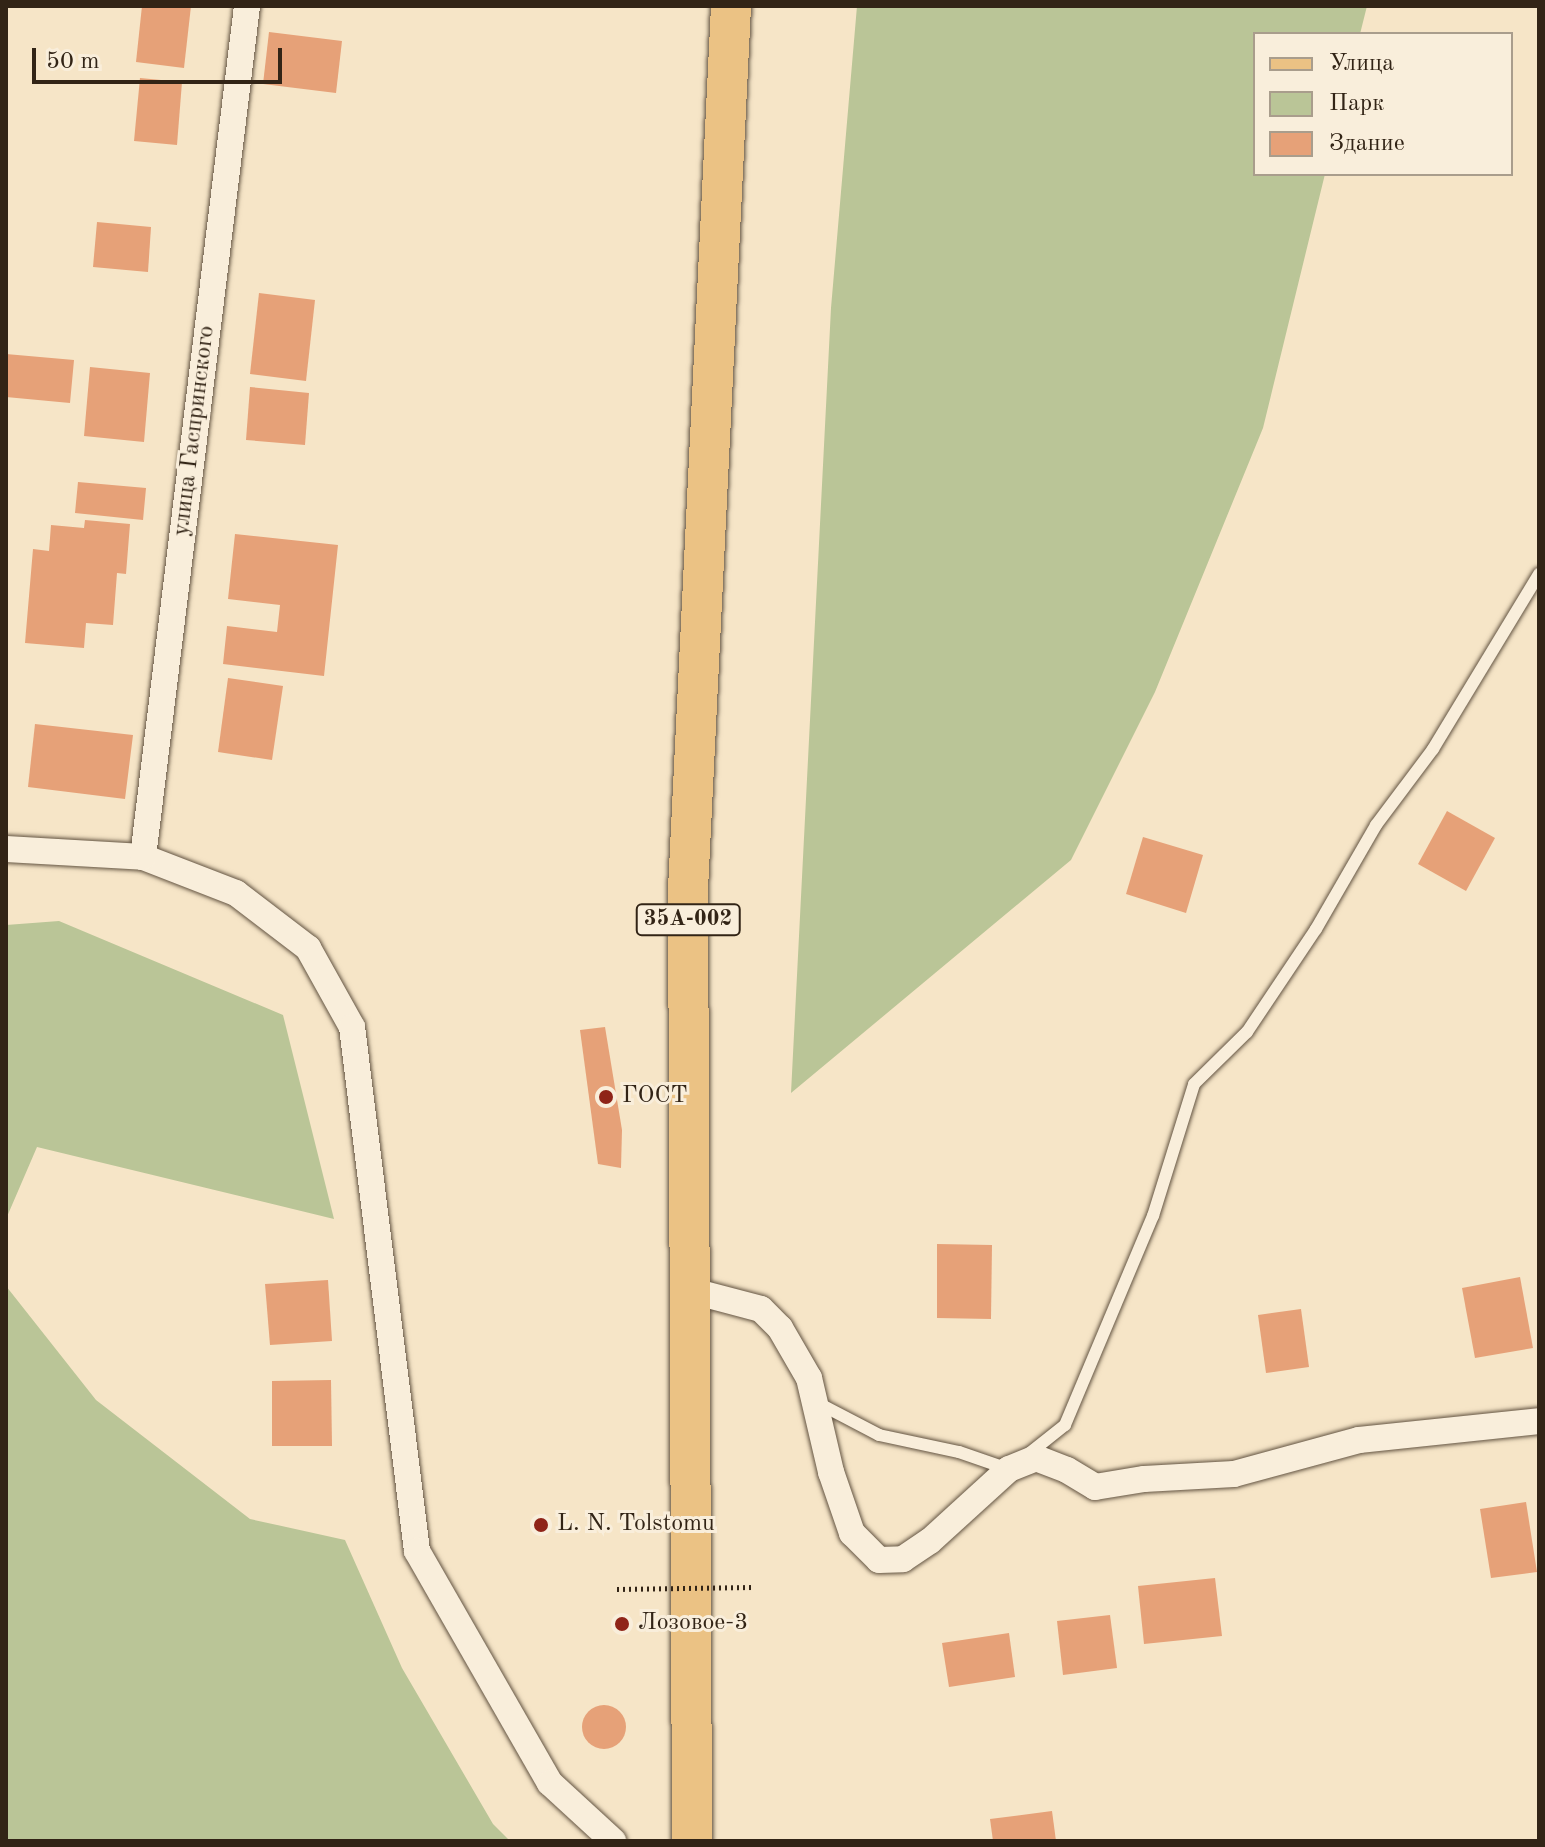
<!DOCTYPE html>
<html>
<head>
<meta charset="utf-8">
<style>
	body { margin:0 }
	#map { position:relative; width:1545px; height:1847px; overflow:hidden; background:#f6e5c7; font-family:"Old Standard TT",serif }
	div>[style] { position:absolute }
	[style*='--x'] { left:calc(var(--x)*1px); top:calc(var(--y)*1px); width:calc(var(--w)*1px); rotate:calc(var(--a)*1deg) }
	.green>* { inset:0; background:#bac597 }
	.building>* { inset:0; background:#e6a178 }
	.round { border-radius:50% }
	.roads { filter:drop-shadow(0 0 2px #635442) drop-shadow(0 0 2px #635442) }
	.lane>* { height:12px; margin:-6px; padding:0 6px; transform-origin:6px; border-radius:6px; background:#f9eedb }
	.street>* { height:26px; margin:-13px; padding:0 13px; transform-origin:13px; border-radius:13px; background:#f9eedb }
	.primary>* { height:40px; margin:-20px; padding:0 20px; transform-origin:20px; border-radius:20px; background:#ebc284 }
	.path-bridge>* { height:5px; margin-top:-2.5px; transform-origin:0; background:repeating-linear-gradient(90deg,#322416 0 2px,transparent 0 6px) }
	.dots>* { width:22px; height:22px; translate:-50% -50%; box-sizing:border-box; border:4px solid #f9eedb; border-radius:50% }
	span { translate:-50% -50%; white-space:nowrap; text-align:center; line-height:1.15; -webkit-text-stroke:6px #f9eedb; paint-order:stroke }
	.shield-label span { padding:2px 6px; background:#f9eedb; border:2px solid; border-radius:6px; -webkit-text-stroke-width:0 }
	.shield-label { font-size:22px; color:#322416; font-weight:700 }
	.street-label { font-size:24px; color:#322416 }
	.poi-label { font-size:24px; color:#322416 }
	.left { translate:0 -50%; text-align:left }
	.frame { position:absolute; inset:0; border:8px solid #322416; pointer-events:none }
	.legend { position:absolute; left:1253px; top:32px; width:260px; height:144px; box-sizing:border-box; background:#f9eedb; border:2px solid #a99d8c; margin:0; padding:10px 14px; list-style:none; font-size:24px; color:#322416 }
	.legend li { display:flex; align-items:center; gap:16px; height:40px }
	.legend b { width:40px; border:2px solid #a99d8c }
	.scale { position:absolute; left:32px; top:48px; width:250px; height:36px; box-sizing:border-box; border:4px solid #322416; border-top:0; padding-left:10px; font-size:24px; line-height:28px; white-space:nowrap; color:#322416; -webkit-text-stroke:6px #f9eedb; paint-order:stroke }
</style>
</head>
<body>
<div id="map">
	<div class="green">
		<i style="clip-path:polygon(857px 6px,1367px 6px,1360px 34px,1255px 34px,1255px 174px,1325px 174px,1263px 428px,1155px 692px,1071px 860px,791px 1093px,831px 308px)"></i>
		<i style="clip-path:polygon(59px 921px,283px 1015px,334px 1219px,37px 1147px,6px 1219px,6px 925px)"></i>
		<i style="clip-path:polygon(6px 1286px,96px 1400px,250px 1519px,345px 1540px,402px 1668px,493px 1824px,510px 1841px,6px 1841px)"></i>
	</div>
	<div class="building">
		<i style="clip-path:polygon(142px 6px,191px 6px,184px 68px,136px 62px)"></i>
		<i style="clip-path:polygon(269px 32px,342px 41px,336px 93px,263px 84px)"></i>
		<i style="clip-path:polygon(140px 78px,182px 82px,177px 145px,134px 141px)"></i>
		<i style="clip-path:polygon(97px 222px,151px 227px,148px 272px,93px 267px)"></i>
		<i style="clip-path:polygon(259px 293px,315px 300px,306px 381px,250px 374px)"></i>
		<i style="clip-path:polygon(6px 354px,74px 360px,70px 403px,6px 397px)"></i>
		<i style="clip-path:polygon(90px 367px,150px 373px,144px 442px,84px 436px)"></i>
		<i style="clip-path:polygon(250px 387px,309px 393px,305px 445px,246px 440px)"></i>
		<i style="clip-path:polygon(78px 482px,146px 488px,143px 520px,75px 513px)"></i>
		<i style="clip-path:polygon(85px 520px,130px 524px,126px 574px,117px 573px,113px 625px,86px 623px,84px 648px,25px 643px,33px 549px,49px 551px,51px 525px,84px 528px)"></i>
		<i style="clip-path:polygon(235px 534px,338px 545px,324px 676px,223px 664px,227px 626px,277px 632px,280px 605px,228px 599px)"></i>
		<i style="clip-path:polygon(228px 678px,283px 686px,272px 760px,218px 752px)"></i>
		<i style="clip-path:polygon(35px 724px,133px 735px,125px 799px,28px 787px)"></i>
		<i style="clip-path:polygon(1447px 811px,1495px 838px,1466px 891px,1418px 864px)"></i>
		<i style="clip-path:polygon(1143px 837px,1203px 855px,1186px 913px,1126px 894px)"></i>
		<i style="clip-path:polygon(605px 1027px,622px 1130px,621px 1168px,598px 1164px,580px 1030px)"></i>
		<i style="clip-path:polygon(937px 1244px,992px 1245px,991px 1319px,937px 1318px)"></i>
		<i style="clip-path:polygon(1520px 1277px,1533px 1348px,1475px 1358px,1462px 1288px)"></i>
		<i style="clip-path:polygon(328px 1280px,332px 1341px,270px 1345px,265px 1284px)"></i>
		<i style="clip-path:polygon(1301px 1309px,1309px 1367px,1266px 1373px,1258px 1315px)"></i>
		<i style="clip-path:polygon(331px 1380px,332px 1446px,272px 1446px,272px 1381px)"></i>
		<i style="clip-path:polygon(1526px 1502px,1537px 1572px,1491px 1578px,1480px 1509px)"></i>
		<i style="clip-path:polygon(1215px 1578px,1222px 1636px,1144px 1644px,1138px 1586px)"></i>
		<i style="clip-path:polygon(1110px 1615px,1117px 1668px,1063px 1675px,1057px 1621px)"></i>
		<i style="clip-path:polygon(1009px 1633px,1015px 1677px,949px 1687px,942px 1643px)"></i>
		<i class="round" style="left:582px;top:1705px;width:44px;height:44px"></i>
		<i style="clip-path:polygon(1052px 1811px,1056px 1841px,993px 1841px,990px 1819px)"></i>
	</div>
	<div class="roads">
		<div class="lane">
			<i style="--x:816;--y:1402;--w:71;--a:27.6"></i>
			<i style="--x:879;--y:1435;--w:82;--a:12"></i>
			<i style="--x:959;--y:1452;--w:52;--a:19.1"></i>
			<i style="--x:1026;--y:1456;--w:50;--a:-38.5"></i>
			<i style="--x:1065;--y:1425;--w:227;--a:-67.2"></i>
			<i style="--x:1153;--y:1216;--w:138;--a:-72.7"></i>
			<i style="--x:1194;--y:1084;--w:74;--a:-44.5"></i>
			<i style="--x:1247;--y:1032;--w:124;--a:-56.2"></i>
			<i style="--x:1316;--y:929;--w:120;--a:-60"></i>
			<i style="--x:1376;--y:825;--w:95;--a:-53.1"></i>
			<i style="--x:1433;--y:749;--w:205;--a:-58.8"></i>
		</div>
		<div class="street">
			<i style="--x:6;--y:849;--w:137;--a:3.3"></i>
			<i style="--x:143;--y:857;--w:100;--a:21.2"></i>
			<i style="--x:236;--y:893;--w:91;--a:37.4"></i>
			<i style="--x:308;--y:948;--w:90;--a:60.9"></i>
			<i style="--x:352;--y:1027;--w:528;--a:82.93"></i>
			<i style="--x:417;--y:1551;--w:267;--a:60.2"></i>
			<i style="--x:550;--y:1783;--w:86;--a:42.6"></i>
			<i style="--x:143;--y:857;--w:857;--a:-83.03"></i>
			<i style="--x:689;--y:1290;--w:74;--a:14.8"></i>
			<i style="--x:761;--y:1309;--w:27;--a:45"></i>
			<i style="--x:780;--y:1328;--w:58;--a:59.9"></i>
			<i style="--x:809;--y:1378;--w:97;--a:76.8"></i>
			<i style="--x:831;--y:1472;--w:65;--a:71"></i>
			<i style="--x:852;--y:1533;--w:38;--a:45"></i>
			<i style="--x:879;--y:1560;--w:24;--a:-2"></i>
			<i style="--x:903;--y:1559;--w:32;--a:-34"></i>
			<i style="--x:930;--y:1541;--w:107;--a:-42.3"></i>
			<i style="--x:1009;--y:1469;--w:29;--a:-22"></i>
			<i style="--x:1036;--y:1458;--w:33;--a:21"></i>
			<i style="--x:1067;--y:1470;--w:33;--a:31"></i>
			<i style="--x:1095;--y:1487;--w:50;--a:-9.3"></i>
			<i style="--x:1144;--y:1479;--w:90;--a:-3.2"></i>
			<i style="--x:1234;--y:1474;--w:130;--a:-15.2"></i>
			<i style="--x:1359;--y:1440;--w:181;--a:-6"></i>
		</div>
		<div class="primary">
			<i style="--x:692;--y:1841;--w:952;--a:-90.24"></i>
			<i style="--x:688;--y:889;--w:884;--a:-87.21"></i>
		</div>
	</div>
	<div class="path-bridge">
		<i style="--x:617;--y:1589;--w:136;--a:-0.8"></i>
	</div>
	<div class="dots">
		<i style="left:606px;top:1097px;background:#8f2418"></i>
		<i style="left:541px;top:1525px;background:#8f2418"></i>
		<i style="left:622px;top:1624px;background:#8f2418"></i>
	</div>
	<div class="shield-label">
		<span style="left:688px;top:920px">35А-002</span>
	</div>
	<div class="street-label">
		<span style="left:195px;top:431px;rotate:-83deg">улица Гаспринского</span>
	</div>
	<div class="poi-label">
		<span class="left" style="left:622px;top:1097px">ГОСТ</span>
		<span class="left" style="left:557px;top:1525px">L. N. Tolstomu</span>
		<span class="left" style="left:638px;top:1624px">Лозовое-3</span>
	</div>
	<div class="frame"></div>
	<ul class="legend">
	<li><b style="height:10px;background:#ebc284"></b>Улица</li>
	<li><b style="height:22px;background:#bac597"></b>Парк</li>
	<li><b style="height:22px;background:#e6a178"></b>Здание</li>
	</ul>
	<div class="scale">50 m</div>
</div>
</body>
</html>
